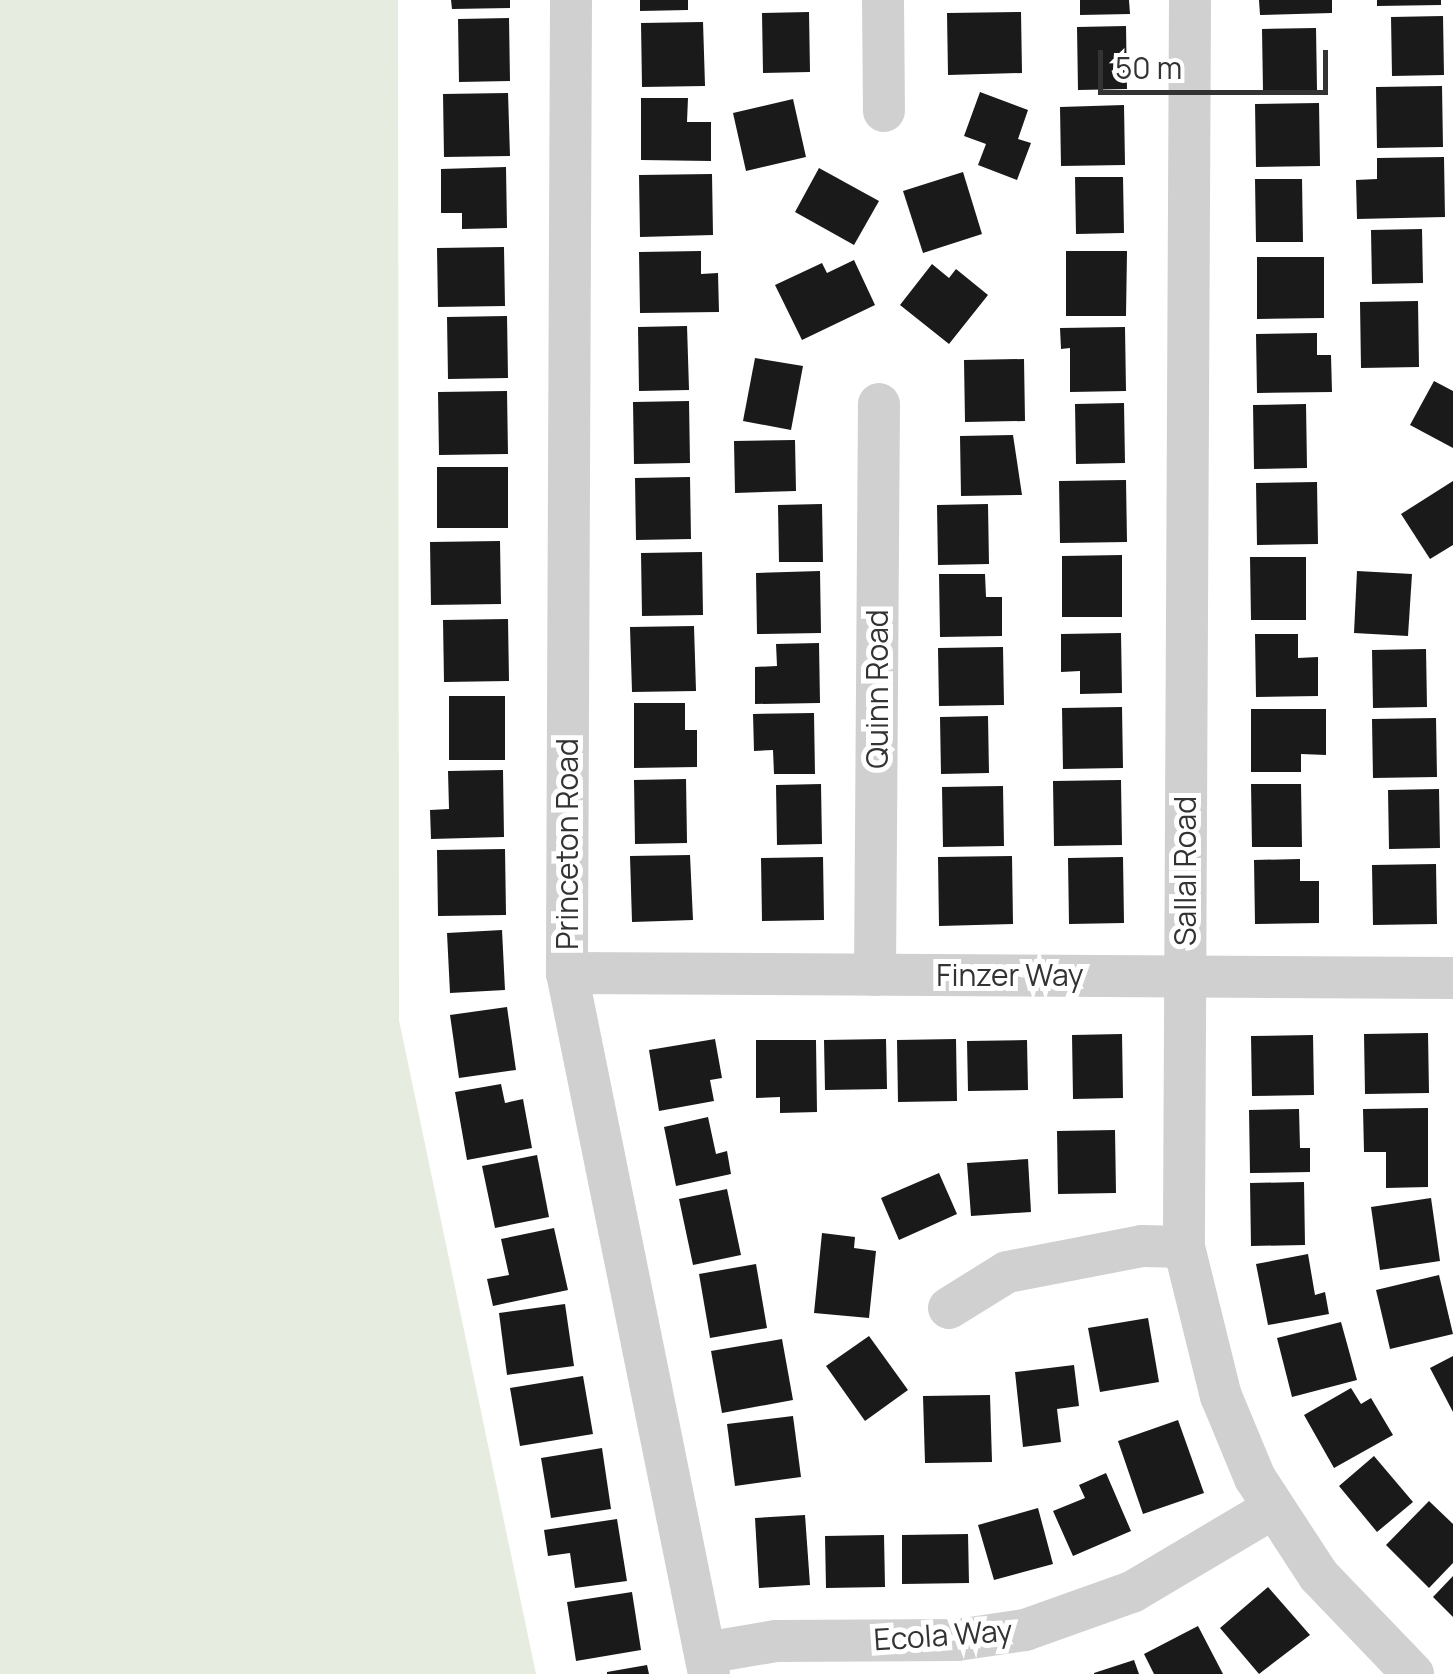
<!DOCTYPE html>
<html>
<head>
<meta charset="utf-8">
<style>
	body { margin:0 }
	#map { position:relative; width:1453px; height:1674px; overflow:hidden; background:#fff; font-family:Manrope,sans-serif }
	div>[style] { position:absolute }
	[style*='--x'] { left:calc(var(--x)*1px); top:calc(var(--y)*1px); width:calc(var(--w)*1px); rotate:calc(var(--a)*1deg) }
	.green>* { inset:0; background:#e6ecdf }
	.building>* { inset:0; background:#1a1a1a }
	.minor>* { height:42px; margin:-21px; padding:0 21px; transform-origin:21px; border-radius:21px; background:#d0d0d0 }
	span { translate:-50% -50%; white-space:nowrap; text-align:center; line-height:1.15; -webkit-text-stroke:10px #fff; paint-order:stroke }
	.street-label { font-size:30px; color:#333 }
	.scale { position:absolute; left:1098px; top:50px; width:230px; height:45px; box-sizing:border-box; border:5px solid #333; border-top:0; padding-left:12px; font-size:30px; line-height:35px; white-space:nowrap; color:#333; -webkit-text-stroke:8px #fff; paint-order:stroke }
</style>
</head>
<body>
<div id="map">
	<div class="green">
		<i style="clip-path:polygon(0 0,398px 0,399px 1020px,536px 1674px,0 1674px)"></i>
	</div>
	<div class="building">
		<i style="clip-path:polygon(451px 0,510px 0,510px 8px,452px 9px)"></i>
		<i style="clip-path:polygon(640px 0,688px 0,688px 10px,640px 11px)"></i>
		<i style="clip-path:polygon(1080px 0,1129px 0,1130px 14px,1080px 15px)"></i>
		<i style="clip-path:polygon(1259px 0,1332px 0,1332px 13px,1260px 15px)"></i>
		<i style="clip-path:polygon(1377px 0,1441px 0,1441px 5px,1377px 6px)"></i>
		<i style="clip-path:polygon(809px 12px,810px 72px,763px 73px,762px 13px)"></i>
		<i style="clip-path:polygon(1021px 12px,1022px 73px,948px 75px,947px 13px)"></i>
		<i style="clip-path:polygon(1443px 16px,1444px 75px,1392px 76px,1391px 17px)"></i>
		<i style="clip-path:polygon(509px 18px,510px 81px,459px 82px,458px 19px)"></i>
		<i style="clip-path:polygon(703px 22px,705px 86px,642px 87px,641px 23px)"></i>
		<i style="clip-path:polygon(1126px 26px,1127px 89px,1078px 90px,1077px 27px)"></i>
		<i style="clip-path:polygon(1316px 28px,1317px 90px,1263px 91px,1262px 29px)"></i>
		<i style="clip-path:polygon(1442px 86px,1443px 147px,1377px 148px,1376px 87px)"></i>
		<i style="clip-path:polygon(980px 92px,1028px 110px,1018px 139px,1031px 143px,1017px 180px,978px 165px,986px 144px,964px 136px)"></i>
		<i style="clip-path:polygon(508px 93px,510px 156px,444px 157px,443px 94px)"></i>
		<i style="clip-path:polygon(641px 98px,688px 98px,687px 122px,711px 122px,711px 161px,641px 160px)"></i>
		<i style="clip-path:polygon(793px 99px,806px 157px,746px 171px,733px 113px)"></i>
		<i style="clip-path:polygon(1319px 103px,1320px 166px,1256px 167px,1255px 104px)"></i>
		<i style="clip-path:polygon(1124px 105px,1125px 165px,1061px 166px,1060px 107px)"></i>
		<i style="clip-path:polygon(1444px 157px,1445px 217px,1357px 219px,1356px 180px,1377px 179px,1377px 158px)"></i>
		<i style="clip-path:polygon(506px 167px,507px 228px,462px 229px,462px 213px,441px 213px,441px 169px)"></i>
		<i style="clip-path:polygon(819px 168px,879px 201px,854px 245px,795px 212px)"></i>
		<i style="clip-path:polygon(963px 172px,982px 234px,923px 253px,903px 191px)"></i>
		<i style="clip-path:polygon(712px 174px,713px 235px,640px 237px,639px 175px)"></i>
		<i style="clip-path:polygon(1075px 177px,1123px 177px,1124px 233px,1076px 234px)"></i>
		<i style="clip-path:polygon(1255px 179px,1302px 179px,1303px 242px,1256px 242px)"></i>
		<i style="clip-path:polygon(1422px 229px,1423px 283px,1372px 284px,1371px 230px)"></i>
		<i style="clip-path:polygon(504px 247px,505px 306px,438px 307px,437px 248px)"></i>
		<i style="clip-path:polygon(701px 251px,701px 274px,718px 273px,719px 312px,640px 313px,639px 252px)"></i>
		<i style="clip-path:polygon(1066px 251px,1127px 251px,1126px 316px,1066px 316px)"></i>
		<i style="clip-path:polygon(1257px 257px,1324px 257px,1324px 318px,1257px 319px)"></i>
		<i style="clip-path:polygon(854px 260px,875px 305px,802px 340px,775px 285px,822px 263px,827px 273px)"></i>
		<i style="clip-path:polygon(932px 264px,949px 278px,956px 269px,988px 295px,949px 344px,900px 305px)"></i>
		<i style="clip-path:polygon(1418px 301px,1419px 367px,1361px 368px,1360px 302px)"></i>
		<i style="clip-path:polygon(507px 316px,508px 378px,448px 379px,447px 317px)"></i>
		<i style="clip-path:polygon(687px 326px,689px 390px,639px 391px,638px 327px)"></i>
		<i style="clip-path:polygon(1125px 327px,1126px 391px,1070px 392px,1070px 348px,1061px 349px,1060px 328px)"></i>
		<i style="clip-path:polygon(1317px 333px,1317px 355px,1331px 355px,1332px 392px,1257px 393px,1256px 334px)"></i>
		<i style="clip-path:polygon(755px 358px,803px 366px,791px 430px,743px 421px)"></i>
		<i style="clip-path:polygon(1024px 359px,1025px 421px,965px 422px,964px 360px)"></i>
		<i style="clip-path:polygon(1434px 381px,1453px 391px,1453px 448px,1410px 425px)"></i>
		<i style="clip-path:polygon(507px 391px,508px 454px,439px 455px,438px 392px)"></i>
		<i style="clip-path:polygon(689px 401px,690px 463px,634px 464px,633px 402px)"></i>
		<i style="clip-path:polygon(1124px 403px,1125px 463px,1076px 464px,1075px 404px)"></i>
		<i style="clip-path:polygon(1306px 404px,1307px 468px,1254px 469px,1253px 405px)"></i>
		<i style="clip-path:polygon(1013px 435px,1022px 495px,961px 496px,960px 436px)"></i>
		<i style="clip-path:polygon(795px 440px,796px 491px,735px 493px,734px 441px)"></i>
		<i style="clip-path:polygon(437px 467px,508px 467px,508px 528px,437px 528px)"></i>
		<i style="clip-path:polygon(690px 477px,691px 539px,636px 540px,635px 478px)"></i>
		<i style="clip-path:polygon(1126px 480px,1127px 542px,1060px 543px,1059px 481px)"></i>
		<i style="clip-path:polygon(1453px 481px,1453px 545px,1430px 559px,1401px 514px)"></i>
		<i style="clip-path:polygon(1317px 482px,1318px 544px,1257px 545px,1256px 483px)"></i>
		<i style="clip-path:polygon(822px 504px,823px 562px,779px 562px,778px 505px)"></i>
		<i style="clip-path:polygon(988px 504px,989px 564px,938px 565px,937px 505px)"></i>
		<i style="clip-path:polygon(500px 541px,501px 604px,431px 605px,430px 542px)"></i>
		<i style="clip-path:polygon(702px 552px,703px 615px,642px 616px,641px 553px)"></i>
		<i style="clip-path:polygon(1122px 555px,1122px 617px,1062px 617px,1062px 556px)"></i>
		<i style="clip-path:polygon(1250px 557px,1306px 557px,1306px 620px,1251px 620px)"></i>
		<i style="clip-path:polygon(820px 571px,821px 633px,757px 634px,756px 573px)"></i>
		<i style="clip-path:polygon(1357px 571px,1412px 574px,1408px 636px,1354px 633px)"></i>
		<i style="clip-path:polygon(939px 574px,985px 574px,986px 597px,1002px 597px,1002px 636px,940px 637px)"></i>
		<i style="clip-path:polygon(508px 619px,509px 681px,444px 682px,443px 620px)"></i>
		<i style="clip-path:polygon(694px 626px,696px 691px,632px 692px,630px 627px)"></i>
		<i style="clip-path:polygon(1121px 633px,1122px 693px,1080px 694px,1080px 671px,1061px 672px,1061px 634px)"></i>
		<i style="clip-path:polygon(1255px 634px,1298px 634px,1298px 658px,1318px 657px,1318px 696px,1256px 697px)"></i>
		<i style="clip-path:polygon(819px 643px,820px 703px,755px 704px,755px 667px,777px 666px,776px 644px)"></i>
		<i style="clip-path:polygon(1003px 647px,1004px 705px,939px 706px,938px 648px)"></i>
		<i style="clip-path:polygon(1426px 649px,1427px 707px,1373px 708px,1372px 650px)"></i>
		<i style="clip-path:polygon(449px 696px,505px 696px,505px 760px,449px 760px)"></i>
		<i style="clip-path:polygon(634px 703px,685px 703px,685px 730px,697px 730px,697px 767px,634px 768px)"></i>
		<i style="clip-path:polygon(1122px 707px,1123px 768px,1063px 769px,1062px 708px)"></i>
		<i style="clip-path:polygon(1251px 709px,1326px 709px,1326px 755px,1301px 754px,1301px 772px,1251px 772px)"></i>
		<i style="clip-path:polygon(814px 713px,815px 774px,774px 774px,773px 750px,754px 751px,753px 714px)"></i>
		<i style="clip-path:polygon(988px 716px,989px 773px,941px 774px,940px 717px)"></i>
		<i style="clip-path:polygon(1436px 718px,1437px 777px,1373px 778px,1372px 719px)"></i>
		<i style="clip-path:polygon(503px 770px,504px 837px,431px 839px,430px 810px,449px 809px,448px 771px)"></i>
		<i style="clip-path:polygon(686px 779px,687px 843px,635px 844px,634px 780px)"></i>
		<i style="clip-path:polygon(1121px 780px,1122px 845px,1054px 846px,1053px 781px)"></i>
		<i style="clip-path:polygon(821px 784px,822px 844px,777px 845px,776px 785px)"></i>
		<i style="clip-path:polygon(1251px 784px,1301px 784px,1302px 847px,1252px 847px)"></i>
		<i style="clip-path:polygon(1003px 786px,1004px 846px,943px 847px,942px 787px)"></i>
		<i style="clip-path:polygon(1439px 789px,1440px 848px,1389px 849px,1388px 790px)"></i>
		<i style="clip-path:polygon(505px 849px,506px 915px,438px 916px,437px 850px)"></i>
		<i style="clip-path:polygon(690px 855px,693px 920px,632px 922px,630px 856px)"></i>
		<i style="clip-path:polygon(1012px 856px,1013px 924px,939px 926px,938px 857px)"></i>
		<i style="clip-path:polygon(823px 857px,824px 920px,762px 921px,761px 858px)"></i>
		<i style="clip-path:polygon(1123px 857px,1124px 923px,1069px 924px,1068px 858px)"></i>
		<i style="clip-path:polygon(1300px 859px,1300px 881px,1319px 881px,1319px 923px,1255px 924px,1254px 860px)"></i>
		<i style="clip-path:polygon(1436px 864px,1437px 924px,1373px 925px,1372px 865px)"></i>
		<i style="clip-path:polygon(502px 930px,505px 990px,450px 993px,447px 933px)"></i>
		<i style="clip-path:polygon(507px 1007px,516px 1070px,459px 1078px,450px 1015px)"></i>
		<i style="clip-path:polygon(1428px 1033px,1429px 1093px,1365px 1094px,1364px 1034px)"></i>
		<i style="clip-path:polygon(1122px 1034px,1123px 1098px,1073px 1099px,1072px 1035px)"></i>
		<i style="clip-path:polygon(1313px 1035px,1314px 1095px,1252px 1096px,1251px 1036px)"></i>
		<i style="clip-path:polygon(715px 1039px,722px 1078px,710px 1080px,714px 1101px,659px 1111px,649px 1050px)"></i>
		<i style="clip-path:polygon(886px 1039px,887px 1089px,825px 1090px,824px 1040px)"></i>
		<i style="clip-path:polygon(956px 1039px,957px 1101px,898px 1102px,897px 1040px)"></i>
		<i style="clip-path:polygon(756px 1040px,816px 1040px,817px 1112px,780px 1113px,780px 1097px,756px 1098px)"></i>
		<i style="clip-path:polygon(1027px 1040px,1028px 1090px,968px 1091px,967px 1041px)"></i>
		<i style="clip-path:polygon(501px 1084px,505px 1103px,523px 1099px,532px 1148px,467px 1160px,455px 1092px)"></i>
		<i style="clip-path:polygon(1428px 1108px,1428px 1187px,1386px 1188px,1386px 1152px,1364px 1152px,1363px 1109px)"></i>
		<i style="clip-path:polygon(1299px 1109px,1300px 1148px,1310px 1148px,1310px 1172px,1250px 1173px,1249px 1110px)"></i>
		<i style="clip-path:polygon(708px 1117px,716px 1154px,727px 1151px,731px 1174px,676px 1186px,664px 1127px)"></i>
		<i style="clip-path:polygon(1115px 1130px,1116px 1193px,1058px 1194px,1057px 1131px)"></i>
		<i style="clip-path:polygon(537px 1155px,549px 1217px,495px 1228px,482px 1166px)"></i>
		<i style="clip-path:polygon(1028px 1159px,1031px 1212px,971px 1216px,967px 1163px)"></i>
		<i style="clip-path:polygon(939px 1173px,957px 1214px,899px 1240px,881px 1198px)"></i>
		<i style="clip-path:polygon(1304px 1182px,1305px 1245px,1251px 1246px,1250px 1183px)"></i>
		<i style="clip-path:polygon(727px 1189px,741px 1255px,693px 1265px,679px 1199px)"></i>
		<i style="clip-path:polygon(1431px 1198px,1440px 1261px,1380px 1270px,1371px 1207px)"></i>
		<i style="clip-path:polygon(554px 1228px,568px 1290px,493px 1306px,487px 1279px,509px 1275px,501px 1239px)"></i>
		<i style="clip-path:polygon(822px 1233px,855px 1237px,854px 1248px,876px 1251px,869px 1318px,814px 1313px)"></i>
		<i style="clip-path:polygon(1308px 1254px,1315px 1295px,1325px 1292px,1329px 1314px,1268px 1325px,1256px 1264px)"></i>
		<i style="clip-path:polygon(756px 1264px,767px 1328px,710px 1338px,699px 1274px)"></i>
		<i style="clip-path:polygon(1439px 1275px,1453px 1334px,1390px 1349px,1376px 1290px)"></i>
		<i style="clip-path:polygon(565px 1304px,574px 1366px,507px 1375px,499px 1313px)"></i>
		<i style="clip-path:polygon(1148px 1318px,1159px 1382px,1100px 1392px,1088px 1328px)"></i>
		<i style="clip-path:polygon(1341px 1322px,1357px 1380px,1292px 1397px,1277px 1338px)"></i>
		<i style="clip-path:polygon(869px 1336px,908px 1390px,865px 1421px,826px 1366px)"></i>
		<i style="clip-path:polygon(782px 1339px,793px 1400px,722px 1413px,711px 1351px)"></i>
		<i style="clip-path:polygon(1453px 1356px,1453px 1412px,1430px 1368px)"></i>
		<i style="clip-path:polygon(1074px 1365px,1079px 1406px,1057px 1409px,1061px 1442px,1023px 1447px,1015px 1372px)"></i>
		<i style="clip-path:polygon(583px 1376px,593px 1434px,520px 1446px,510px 1388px)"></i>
		<i style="clip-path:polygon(1351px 1388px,1361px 1404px,1371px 1398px,1393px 1435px,1334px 1468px,1304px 1415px)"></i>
		<i style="clip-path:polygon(990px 1395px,992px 1462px,925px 1463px,923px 1396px)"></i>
		<i style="clip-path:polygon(793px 1416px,801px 1477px,735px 1486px,727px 1424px)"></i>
		<i style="clip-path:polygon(1178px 1420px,1204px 1493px,1143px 1514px,1118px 1441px)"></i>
		<i style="clip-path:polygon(602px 1448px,611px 1509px,551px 1518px,541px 1458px)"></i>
		<i style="clip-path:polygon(1374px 1456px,1413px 1502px,1377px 1532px,1339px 1486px)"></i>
		<i style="clip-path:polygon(1106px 1473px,1131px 1531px,1073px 1556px,1053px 1511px,1085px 1498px,1079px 1485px)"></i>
		<i style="clip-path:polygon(1429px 1501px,1453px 1524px,1453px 1563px,1429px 1588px,1386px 1545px)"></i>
		<i style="clip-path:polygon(1038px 1508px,1053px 1564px,994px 1580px,978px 1525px)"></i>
		<i style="clip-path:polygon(805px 1515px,810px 1585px,759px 1588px,755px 1518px)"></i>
		<i style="clip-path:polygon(617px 1519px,627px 1581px,575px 1588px,570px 1553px,548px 1556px,544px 1530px)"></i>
		<i style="clip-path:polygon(968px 1534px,969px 1583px,902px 1584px,902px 1535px)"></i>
		<i style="clip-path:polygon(884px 1535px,885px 1587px,826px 1588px,825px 1536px)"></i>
		<i style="clip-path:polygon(1453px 1576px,1453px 1617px,1433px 1597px)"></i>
		<i style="clip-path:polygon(1268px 1587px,1310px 1635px,1259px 1674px,1220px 1628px)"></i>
		<i style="clip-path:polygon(632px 1592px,641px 1650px,576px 1661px,567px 1602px)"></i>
		<i style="clip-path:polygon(1198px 1626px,1223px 1674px,1154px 1674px,1144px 1654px)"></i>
		<i style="clip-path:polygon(1134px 1660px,1139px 1674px,1094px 1674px,1094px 1673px)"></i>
		<i style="clip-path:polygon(647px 1665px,649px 1674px,607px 1674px,607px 1672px)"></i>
	</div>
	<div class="minor">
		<i style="--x:571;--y:0;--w:973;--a:90.24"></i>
		<i style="--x:567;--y:973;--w:715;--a:78.55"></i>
		<i style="--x:883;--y:0;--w:111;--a:89.5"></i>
		<i style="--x:1190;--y:0;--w:1247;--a:90.28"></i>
		<i style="--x:1184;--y:1247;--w:154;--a:76.1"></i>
		<i style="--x:1221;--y:1396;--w:89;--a:67.5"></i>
		<i style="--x:1255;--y:1478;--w:117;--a:56.9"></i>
		<i style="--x:1319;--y:1576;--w:136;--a:46.2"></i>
		<i style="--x:567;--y:973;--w:886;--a:0.32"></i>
		<i style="--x:875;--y:975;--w:571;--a:-89.6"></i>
		<i style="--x:949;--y:1308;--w:68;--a:-31.8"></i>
		<i style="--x:1007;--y:1272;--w:137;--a:-10.9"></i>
		<i style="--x:1142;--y:1246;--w:42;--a:1.4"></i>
		<i style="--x:705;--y:1653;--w:72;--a:-9.6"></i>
		<i style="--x:776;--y:1641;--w:181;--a:-0.3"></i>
		<i style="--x:957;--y:1640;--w:69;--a:-8.4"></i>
		<i style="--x:1025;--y:1630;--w:114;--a:-19.6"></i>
		<i style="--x:1132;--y:1592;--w:163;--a:-30.7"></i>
	</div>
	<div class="street-label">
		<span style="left:877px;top:689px;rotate:-90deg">Quinn Road</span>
		<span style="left:567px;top:844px;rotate:-90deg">Princeton Road</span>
		<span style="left:1185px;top:871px;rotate:-90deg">Sallal Road</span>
		<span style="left:1010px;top:975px">Finzer Way</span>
		<span style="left:943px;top:1635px;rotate:-4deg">Ecola Way</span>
	</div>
	<div class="scale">50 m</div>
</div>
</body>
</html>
